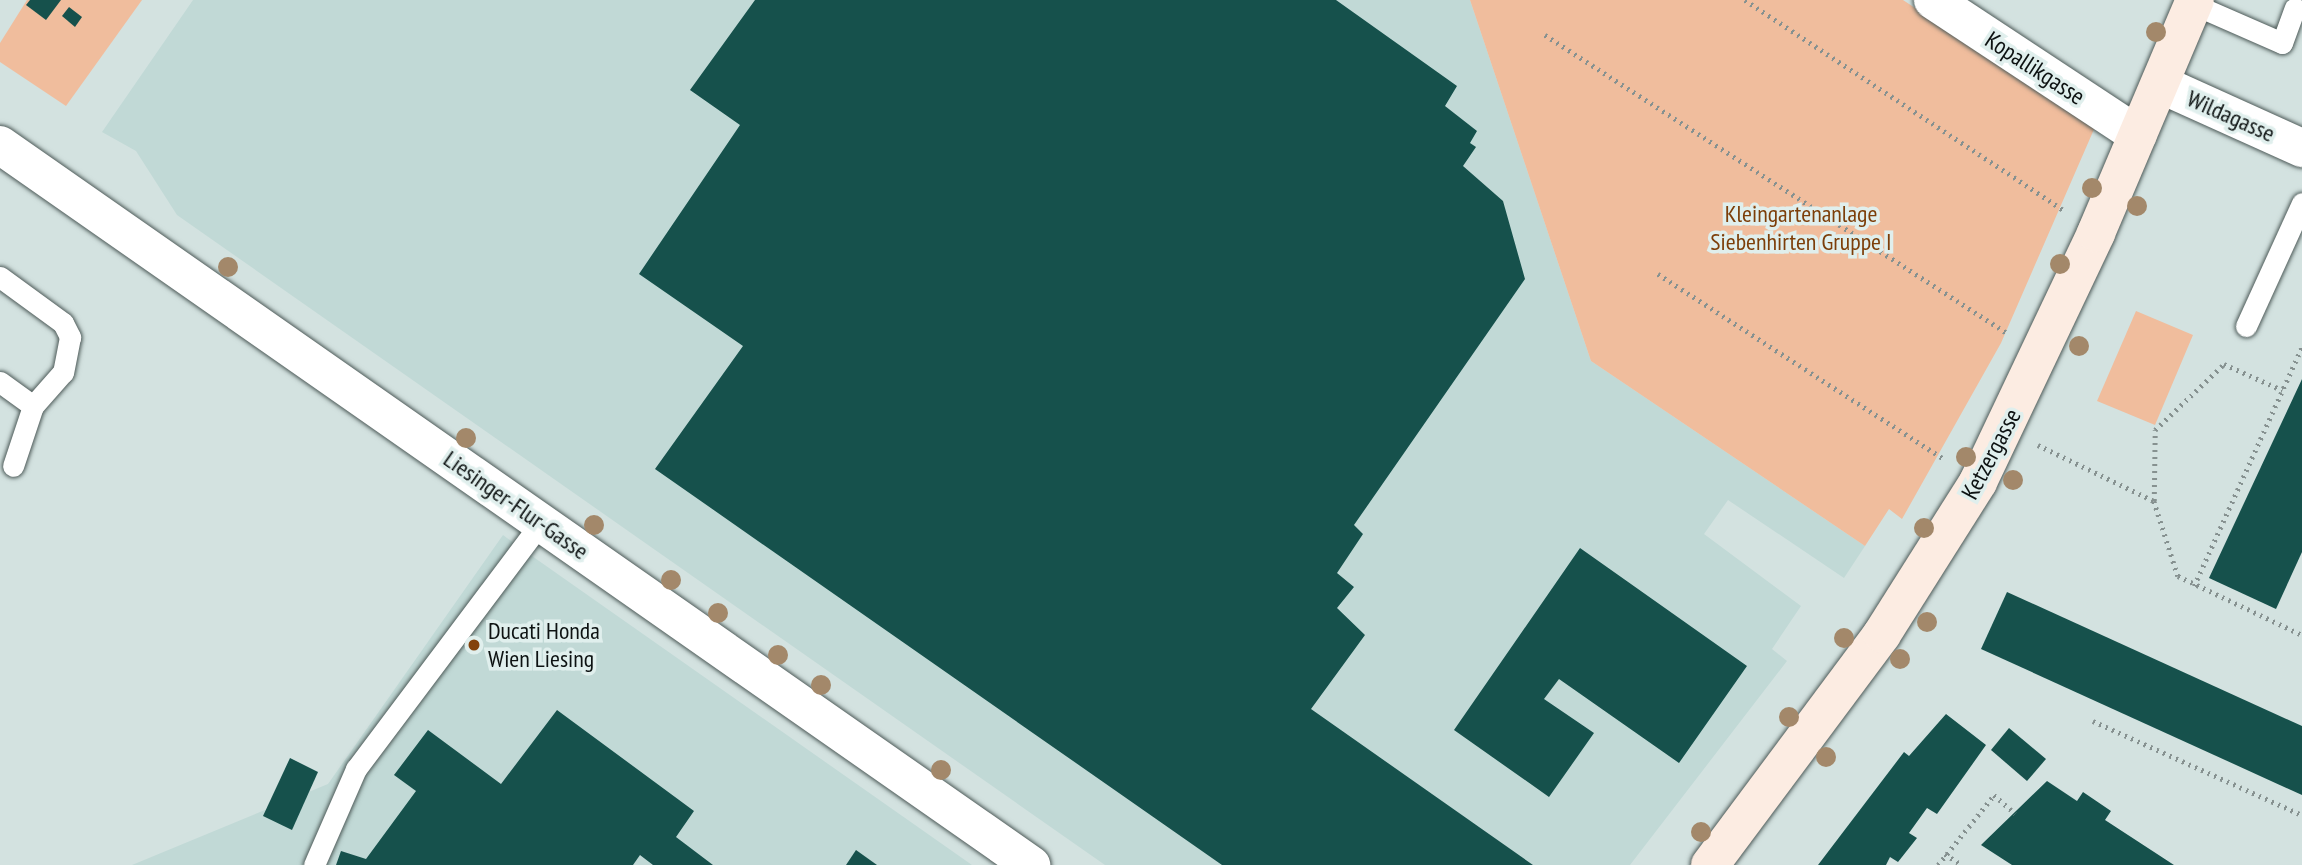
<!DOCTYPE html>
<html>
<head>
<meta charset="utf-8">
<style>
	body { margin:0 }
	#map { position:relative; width:2302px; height:865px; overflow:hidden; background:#d3e2e0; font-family:"PT Sans Narrow",sans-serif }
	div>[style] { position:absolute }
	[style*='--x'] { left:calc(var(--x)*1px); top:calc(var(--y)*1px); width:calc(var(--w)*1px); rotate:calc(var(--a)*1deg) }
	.built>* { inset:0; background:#c1d9d6 }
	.green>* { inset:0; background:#f0bd9d }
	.building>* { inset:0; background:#16514c }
	.path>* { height:4.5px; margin-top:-2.25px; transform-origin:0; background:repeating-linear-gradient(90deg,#869190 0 2px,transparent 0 7px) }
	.roads { filter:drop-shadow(0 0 2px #4d5a58) drop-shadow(0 0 2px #4d5a58) }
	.lane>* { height:21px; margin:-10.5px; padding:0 10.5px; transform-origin:10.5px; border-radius:10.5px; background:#fff }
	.street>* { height:38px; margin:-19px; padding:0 19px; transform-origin:19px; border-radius:19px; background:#fff }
	.secondary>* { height:38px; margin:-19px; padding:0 19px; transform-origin:19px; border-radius:19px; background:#fcece2 }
	.trees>* { width:20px; height:20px; margin:-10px; border-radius:50%; background:#a3886a }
	.dots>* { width:19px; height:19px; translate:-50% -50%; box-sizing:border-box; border:4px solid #e0efed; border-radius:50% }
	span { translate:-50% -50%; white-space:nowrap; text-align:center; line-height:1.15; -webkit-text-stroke:7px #e0efed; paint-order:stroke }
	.street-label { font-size:24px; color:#0d1212 }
	.park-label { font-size:24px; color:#7c3e09 }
	.poi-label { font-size:24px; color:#0d1212 }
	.left { translate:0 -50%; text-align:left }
</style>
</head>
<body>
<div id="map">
	<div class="built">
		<i style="clip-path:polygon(193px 0,1470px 0,1591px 361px,1865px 546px,1844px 578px,1728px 500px,1704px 534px,1801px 606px,1772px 649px,1787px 661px,1630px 865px,1105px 865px,177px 215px,136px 151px,102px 132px)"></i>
		<i style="clip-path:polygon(503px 535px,522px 549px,972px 865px,132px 865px,328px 784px)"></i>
	</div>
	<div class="green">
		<i style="clip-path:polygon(27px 0,142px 0,66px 106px,0 62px,0 43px)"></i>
		<i style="clip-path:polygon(1470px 0,1903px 0,2095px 127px,2001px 343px,1902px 519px,1889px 509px,1865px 546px,1591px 361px)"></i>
		<i style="clip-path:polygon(2136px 311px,2193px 335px,2155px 425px,2097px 401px)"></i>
	</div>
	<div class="building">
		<i style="clip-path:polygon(30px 0,61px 0,46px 20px,26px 5px)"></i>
		<i style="clip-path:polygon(755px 0,1336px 0,1457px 86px,1445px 106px,1477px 131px,1470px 143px,1476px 147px,1463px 166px,1503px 201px,1525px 279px,1354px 525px,1363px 534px,1337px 573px,1354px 587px,1337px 608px,1365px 635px,1311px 709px,1533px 865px,1222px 865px,655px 469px,743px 346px,639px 274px,740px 125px,690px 90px)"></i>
		<i style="clip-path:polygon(69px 7px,82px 17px,75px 27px,62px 16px)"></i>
		<i style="clip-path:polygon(2302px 379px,2302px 552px,2276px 609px,2209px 578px)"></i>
		<i style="clip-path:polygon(1580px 548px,1747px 666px,1679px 763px,1559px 679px,1544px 699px,1594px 733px,1549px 797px,1454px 730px)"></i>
		<i style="clip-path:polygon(2007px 592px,2302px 726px,2302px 795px,1981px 649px)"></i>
		<i style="clip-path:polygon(557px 710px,694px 811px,676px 837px,713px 865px,653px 865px,640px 855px,633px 865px,336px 865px,341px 851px,366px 859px,416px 791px,394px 775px,428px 730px,501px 784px)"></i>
		<i style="clip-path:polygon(1946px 714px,1986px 745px,1937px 814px,1927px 808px,1909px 833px,1917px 838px,1898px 862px,1890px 857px,1886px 865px,1818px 865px,1904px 752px,1909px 756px)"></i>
		<i style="clip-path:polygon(2009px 728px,2046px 759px,2027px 781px,1991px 750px)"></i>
		<i style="clip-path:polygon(290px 758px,318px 772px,292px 830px,263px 816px)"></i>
		<i style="clip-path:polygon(2047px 781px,2077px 801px,2083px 792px,2111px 811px,2105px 820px,2174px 865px,2012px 865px,1981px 845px)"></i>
		<i style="clip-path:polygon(856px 850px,877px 865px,846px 865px)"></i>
	</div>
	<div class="path">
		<i style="--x:1745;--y:0;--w:383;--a:33.4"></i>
		<i style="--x:1545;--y:35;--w:550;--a:32.82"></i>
		<i style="--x:1658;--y:274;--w:341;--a:32.9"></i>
		<i style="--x:2038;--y:445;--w:129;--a:25.8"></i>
		<i style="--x:2154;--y:501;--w:79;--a:72.3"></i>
		<i style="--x:2178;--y:576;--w:137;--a:25.4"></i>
		<i style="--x:2154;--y:501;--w:71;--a:-89.2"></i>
		<i style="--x:2155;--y:430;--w:95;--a:-43.7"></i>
		<i style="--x:2224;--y:364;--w:64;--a:24.1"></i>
		<i style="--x:2194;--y:586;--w:262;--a:-65.7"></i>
		<i style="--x:2093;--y:721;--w:229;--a:24.2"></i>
		<i style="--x:1945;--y:854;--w:20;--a:33"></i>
		<i style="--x:1938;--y:865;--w:90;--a:-51.3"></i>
		<i style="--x:1994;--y:795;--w:28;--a:41"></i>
	</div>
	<div class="roads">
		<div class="lane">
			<i style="--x:2193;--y:4;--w:97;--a:23.7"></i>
			<i style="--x:2282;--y:43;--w:37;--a:-70"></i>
			<i style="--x:0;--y:277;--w:78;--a:36.1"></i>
			<i style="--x:63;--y:323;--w:16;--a:63"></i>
			<i style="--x:70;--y:337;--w:36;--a:101"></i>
			<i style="--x:63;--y:372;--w:45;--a:131.4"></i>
			<i style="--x:2246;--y:326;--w:135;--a:-65.5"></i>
			<i style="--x:0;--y:382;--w:41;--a:36"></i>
			<i style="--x:33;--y:406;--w:63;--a:108.4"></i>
			<i style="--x:314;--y:865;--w:105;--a:-66.4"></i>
			<i style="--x:356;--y:769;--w:308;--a:-53.1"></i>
		</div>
		<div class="street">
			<i style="--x:1933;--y:0;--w:245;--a:33.4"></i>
			<i style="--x:2160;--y:84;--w:156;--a:24.3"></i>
			<i style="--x:0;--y:145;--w:1258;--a:34.93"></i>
		</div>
		<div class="secondary">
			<i style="--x:1710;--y:865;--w:288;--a:-53.3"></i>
			<i style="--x:1882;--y:634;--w:180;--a:-57.7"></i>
			<i style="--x:1978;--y:482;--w:276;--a:-64.6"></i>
			<i style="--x:2096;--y:233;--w:253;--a:-67"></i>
		</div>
	</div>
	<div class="trees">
		<i style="left:2156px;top:32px"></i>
		<i style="left:2092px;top:188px"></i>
		<i style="left:2137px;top:206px"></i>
		<i style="left:2060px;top:264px"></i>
		<i style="left:228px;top:267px"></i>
		<i style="left:2079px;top:346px"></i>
		<i style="left:466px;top:438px"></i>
		<i style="left:1966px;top:457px"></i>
		<i style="left:2013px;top:480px"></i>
		<i style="left:594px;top:525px"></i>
		<i style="left:1924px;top:528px"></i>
		<i style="left:671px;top:580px"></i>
		<i style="left:718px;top:613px"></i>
		<i style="left:1927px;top:622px"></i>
		<i style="left:1844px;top:638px"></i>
		<i style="left:778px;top:655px"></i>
		<i style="left:1900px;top:659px"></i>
		<i style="left:821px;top:685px"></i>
		<i style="left:1789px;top:717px"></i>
		<i style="left:1826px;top:757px"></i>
		<i style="left:941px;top:770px"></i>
		<i style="left:1701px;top:832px"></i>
	</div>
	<div class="dots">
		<i style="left:474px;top:645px;background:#83420b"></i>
	</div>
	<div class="street-label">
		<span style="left:2035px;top:68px;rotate:33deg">Kopallikgasse</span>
		<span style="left:2231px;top:116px;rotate:24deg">Wildagasse</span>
		<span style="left:1991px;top:454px;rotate:-62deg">Ketzergasse</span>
		<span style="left:516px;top:505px;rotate:35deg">Liesinger-Flur-Gasse</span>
	</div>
	<div class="park-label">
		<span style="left:1801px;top:228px">Kleingartenanlage<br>Siebenhirten Gruppe I</span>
	</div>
	<div class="poi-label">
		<span class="left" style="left:488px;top:645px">Ducati Honda<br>Wien Liesing</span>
	</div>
</div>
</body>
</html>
